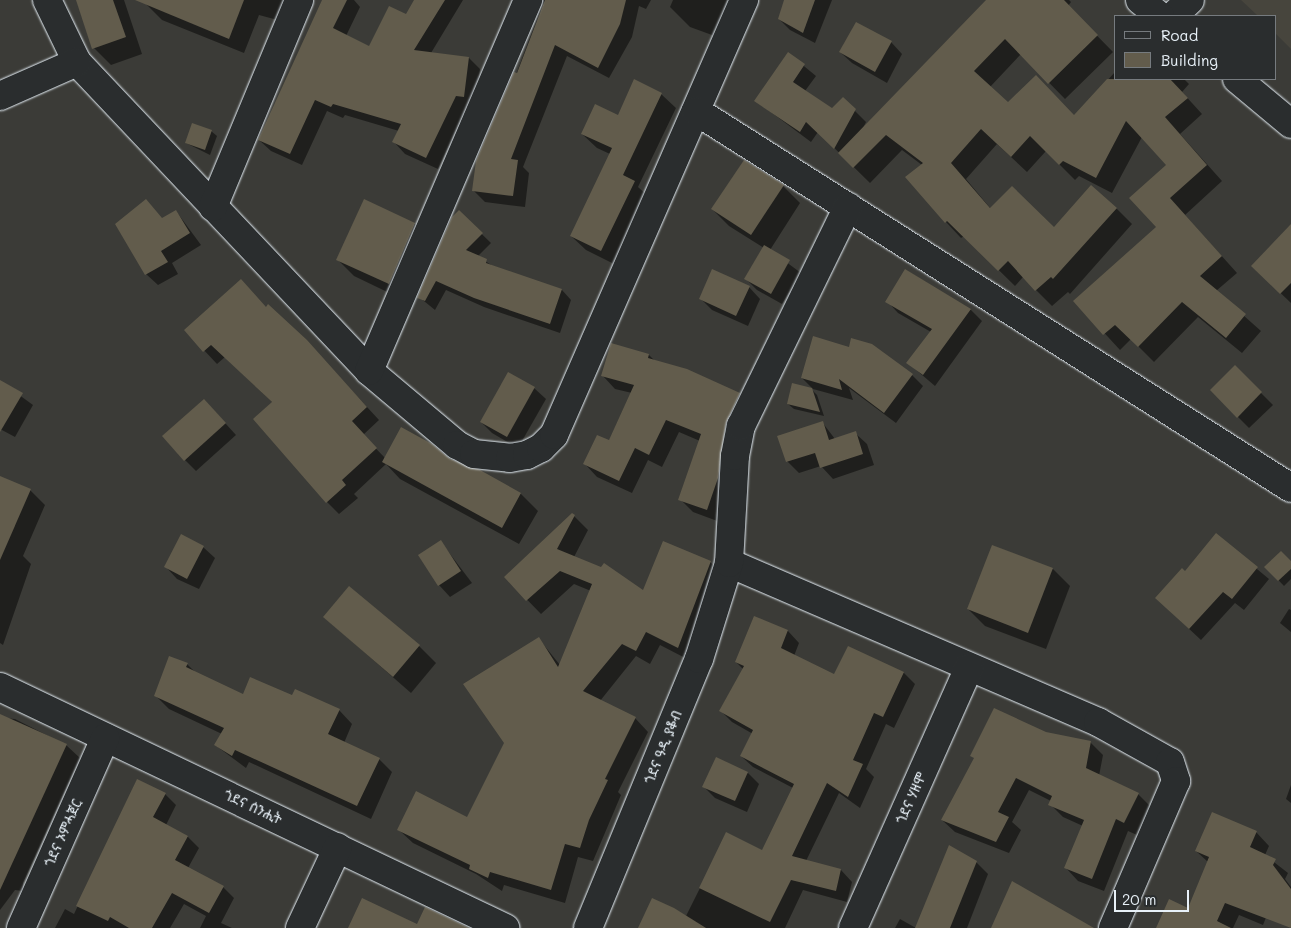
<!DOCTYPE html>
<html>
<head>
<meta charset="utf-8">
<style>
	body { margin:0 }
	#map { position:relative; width:1291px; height:928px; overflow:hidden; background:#3b3b37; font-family:Mali,"Noto Sans Ethiopic",sans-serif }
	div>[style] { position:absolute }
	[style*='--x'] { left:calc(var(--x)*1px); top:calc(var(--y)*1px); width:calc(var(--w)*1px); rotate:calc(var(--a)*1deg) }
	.built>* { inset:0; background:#47453d }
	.shadow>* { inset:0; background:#0007 }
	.building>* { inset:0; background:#625c4c }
	.roads { filter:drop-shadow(0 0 1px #e8f1f8) drop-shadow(0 0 1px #e8f1f8) }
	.minor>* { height:28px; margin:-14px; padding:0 14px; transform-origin:14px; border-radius:14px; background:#2a2d2e }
	.major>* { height:28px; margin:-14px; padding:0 14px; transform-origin:14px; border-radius:14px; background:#2a2d2e }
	span { translate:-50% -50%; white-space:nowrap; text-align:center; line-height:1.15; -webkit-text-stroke:5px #2a2d2e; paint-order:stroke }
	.street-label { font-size:14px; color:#e8f1f8 }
	.legend { position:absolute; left:1114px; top:15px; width:162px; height:65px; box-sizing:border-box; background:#2a2d2e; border:1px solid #767b7f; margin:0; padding:6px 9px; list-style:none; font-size:15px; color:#e8f1f8 }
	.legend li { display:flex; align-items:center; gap:10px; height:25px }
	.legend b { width:25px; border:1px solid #767b7f }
	.scale { position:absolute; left:1114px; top:890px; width:75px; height:22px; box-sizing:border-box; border:2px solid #e8f1f8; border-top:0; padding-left:6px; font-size:15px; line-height:18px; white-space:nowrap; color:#e8f1f8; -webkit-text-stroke:4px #2a2d2e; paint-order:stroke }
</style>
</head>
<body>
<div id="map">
	<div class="built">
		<i style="clip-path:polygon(1241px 0,1291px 0,1291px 49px,1275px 33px,1275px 16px,1258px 16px)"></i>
	</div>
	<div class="shadow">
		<i style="clip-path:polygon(77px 0,124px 0,142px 54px,111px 65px,94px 48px)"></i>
		<i style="clip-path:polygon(147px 0,291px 0,285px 22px,259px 15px,244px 53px,162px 20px,146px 4px)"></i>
		<i style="clip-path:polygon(323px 0,354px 0,360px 7px,346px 36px,370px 47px,408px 16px,415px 0,463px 0,431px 53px,469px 58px,480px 69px,476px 108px,467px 107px,438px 169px,405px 154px,394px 142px,399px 131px,345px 115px,343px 118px,327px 111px,302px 165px,271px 151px,259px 140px)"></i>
		<i style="clip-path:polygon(544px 0,651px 0,646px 9px,639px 6px,632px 37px,609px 78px,567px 56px,523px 167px,529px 173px,525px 207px,485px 202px,473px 190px)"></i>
		<i style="clip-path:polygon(673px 0,757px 0,723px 39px,690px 27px,670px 7px)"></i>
		<i style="clip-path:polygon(786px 0,832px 0,815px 43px,790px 30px,779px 19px)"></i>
		<i style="clip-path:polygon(987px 0,1069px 0,1071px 2px,1068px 6px,1113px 52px,1065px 99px,1021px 54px,990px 87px,1008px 104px,1075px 116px,1115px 72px,1115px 79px,1184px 79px,1189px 84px,1182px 92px,1202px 114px,1180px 134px,1222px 181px,1185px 215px,1237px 273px,1216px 291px,1261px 331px,1242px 353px,1198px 317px,1154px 362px,1131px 339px,1120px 350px,1075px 301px,1157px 227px,1168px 165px,1142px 137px,1112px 193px,1079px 176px,1075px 180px,1046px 151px,1027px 172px,997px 144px,966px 179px,991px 209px,1054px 229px,1116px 208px,1132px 224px,1070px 294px,1068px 292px,1052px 306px,1023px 277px,1015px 286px,964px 236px,961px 238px,946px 222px,922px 165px,902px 150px,870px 183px,818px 132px,811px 142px,756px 101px,788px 53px,816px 76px,805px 91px,832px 110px,843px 99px,866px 122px,863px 128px)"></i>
		<i style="clip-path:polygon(891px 42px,902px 54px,887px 83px,852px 63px,840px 52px)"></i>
		<i style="clip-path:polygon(661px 94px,676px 108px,638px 187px,649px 197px,616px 265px,586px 250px,571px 236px,610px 154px,597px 148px,582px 134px)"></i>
		<i style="clip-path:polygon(211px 131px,217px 136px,210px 155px,186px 143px)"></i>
		<i style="clip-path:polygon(744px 161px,783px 186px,800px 203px,770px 250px,801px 273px,782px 304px,757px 290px,746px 279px,764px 248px,729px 226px,712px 209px)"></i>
		<i style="clip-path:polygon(365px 201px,415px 224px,432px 241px,406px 301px,354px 276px,337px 259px)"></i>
		<i style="clip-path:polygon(176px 211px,201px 245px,172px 263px,178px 274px,158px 285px,146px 274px,163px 219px)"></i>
		<i style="clip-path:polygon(459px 212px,491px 243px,478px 256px,494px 267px,562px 290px,571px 300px,560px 333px,484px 307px,446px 290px,435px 310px,419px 297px)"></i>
		<i style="clip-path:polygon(1291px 226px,1291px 303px,1270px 283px)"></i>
		<i style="clip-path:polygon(906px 270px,971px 310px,982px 321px,935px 386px,908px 363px,931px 332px,898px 313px,887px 301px)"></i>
		<i style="clip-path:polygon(749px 287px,760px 299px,748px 326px,712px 310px,700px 298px)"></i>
		<i style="clip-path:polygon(267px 308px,319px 355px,379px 420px,363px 435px,385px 458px,480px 472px,521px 494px,538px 511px,519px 544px,400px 479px,386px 464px,354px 494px,358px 498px,339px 514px,327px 502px,273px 403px,225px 357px,217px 364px,185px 330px)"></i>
		<i style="clip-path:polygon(649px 355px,656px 362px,739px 394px,752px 407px,720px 522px,693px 512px,680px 499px,700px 441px,679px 432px,662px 467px,648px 460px,632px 493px,597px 477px,585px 464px,609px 441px,632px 393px,615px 389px,603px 376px)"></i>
		<i style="clip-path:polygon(1235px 367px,1273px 405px,1249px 428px,1211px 390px)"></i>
		<i style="clip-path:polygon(912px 375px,923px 386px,896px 423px,849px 388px,853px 400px,813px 389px,802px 378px)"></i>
		<i style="clip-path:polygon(0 381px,33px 405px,15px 437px,0 429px)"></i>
		<i style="clip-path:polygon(534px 388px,546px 399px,518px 448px,492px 433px,481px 422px)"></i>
		<i style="clip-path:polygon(811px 389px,817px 395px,824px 416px,794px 409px,788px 404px)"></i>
		<i style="clip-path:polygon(215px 412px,236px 435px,196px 471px,185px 460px)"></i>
		<i style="clip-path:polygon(822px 422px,835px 439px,855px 433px,867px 444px,874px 465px,833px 479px,821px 466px,799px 473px,787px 461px)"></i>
		<i style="clip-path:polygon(0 477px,30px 490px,45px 505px,23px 556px,31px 564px,3px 645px,0 643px)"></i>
		<i style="clip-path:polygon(573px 515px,588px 530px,574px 557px,643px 591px,710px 562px,724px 575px,691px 661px,660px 645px,650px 664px,636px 656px,600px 701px,635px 718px,648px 732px,618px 792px,621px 795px,593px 861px,578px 857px,565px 903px,504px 885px,502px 891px,476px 874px,413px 843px,399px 830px,468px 818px,505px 743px,539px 639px,560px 665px,591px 591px,574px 584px,541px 614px,505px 577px)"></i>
		<i style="clip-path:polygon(1216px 535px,1269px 579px,1244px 610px,1235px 603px,1201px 640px,1156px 598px,1185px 572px)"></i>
		<i style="clip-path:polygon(441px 542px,472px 583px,450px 597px,439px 585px)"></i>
		<i style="clip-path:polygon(993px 546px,1053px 569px,1070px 586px,1046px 649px,985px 626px,968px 609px)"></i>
		<i style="clip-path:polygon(203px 547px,215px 558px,199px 589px,177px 579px,166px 567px)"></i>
		<i style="clip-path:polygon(1291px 562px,1291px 579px,1284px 586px,1266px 567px)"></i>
		<i style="clip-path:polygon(1289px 609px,1291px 610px,1291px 632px,1280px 623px)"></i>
		<i style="clip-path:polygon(324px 617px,419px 646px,436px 663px,411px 693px)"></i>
		<i style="clip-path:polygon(755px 618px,788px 631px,799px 643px,794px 656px,834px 676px,849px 648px,904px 673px,915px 684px,894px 728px,886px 724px,866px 769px,874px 777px,860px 808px,839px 793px,806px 861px,841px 870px,852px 882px,847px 902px,803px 890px,785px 928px,643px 928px,652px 900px,686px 916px,727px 834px,763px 851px,793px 788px,753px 767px,741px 756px,753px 734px,732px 722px,720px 710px,743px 669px,736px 662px)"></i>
		<i style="clip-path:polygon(187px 664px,196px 673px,243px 696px,292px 697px,339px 710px,352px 724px,344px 743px,379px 759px,392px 772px,371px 819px,249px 762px,246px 768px,215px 745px,222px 734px,169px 709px,156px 696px)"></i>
		<i style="clip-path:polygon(0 718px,15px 719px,66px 745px,80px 758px,23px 883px,23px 891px,15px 890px,0 910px)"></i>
		<i style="clip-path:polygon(1045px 734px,1090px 742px,1103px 755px,1099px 776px,1138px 794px,1151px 807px,1137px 835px,1128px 831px,1104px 891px,1078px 881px,1066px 868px,1083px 826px,1063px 817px,1050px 804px,1051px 801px,1029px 790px,1012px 822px,1021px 830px,1009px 853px,955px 832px,942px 820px)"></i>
		<i style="clip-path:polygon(748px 773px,759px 784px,747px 812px,715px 798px,704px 787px)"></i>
		<i style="clip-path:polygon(137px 780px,165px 794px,176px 805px,166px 825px,188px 837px,199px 848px,188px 868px,223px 887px,234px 898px,221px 923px,232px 928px,200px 928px,206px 916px,184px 904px,170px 928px,55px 928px,65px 909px,74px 914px)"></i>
		<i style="clip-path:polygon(1291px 785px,1291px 803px,1286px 799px)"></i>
		<i style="clip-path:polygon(1256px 832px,1269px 846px,1265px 855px,1288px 873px,1285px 879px,1291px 887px,1291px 928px,1271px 905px,1263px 925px,1239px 915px,1233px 928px,1157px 928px,1188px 910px,1208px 862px,1196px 851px)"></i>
		<i style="clip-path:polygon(976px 862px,988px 874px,967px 928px,916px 928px)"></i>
		<i style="clip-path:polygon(900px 919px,916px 928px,895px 928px)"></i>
	</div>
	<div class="building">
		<i style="clip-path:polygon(76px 0,113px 0,126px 37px,92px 49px)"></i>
		<i style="clip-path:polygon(135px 0,244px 0,229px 39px)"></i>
		<i style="clip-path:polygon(322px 0,347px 0,333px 28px,369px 46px,389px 6px,406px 14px,414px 0,445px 0,414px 50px,469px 57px,464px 97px,456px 96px,426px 158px,392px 142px,401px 124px,333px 104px,331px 107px,315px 100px,290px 154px,258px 140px)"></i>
		<i style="clip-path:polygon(545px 0,626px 0,620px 24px,598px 68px,555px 45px,511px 159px,518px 160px,513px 196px,472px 191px,476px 161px,514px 72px,517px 73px)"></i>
		<i style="clip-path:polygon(784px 0,815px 0,803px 33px,778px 19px)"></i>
		<i style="clip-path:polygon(986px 0,1064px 0,1098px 35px,1048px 84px,1005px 39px,974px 71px,1008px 102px,1036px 75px,1074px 115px,1107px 79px,1170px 79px,1188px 98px,1165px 117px,1207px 165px,1170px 198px,1222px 256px,1200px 276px,1246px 314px,1226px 338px,1182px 302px,1138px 347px,1115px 325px,1103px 335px,1073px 301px,1156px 227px,1129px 198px,1166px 165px,1126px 121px,1096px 178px,1063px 161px,1059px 165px,1030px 136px,1011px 157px,981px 129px,951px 163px,990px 208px,1012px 186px,1054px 227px,1091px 185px,1117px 208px,1053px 279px,1051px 277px,1035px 291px,1008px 261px,998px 271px,947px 221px,945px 223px,905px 177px,923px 163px,886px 135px,853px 168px,838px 153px)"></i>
		<i style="clip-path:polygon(856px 22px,892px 41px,875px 72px,839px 52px)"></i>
		<i style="clip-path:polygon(788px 52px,805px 64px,793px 82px,832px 108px,843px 97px,856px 109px,834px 149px,806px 122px,800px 132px,754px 101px)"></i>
		<i style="clip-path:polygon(634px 79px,662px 93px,623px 175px,635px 181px,601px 251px,570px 236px,612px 148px,581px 134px,595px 104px,618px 115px)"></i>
		<i style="clip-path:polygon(192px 123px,212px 130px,205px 150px,185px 143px)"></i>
		<i style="clip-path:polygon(744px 160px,784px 185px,751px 235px,711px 209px)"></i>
		<i style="clip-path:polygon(146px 199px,162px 218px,176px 210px,190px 233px,161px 251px,168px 262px,145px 275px,115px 224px)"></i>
		<i style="clip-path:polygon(364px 199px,415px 223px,389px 284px,336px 260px)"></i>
		<i style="clip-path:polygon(459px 210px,483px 233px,466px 250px,487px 259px,486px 263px,562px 289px,550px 324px,474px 298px,436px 281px,425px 301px,417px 298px,452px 217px)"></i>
		<i style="clip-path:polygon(1291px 224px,1291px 283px,1280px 294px,1251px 266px)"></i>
		<i style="clip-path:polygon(764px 245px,790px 260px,771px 294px,744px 279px)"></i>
		<i style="clip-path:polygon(712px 269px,750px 286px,736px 316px,699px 299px)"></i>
		<i style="clip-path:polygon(905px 269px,971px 309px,923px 375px,906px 363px,932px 329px,885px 302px)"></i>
		<i style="clip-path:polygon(241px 279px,266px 307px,268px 304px,307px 340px,367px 407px,352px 421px,377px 448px,342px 480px,346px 485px,326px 503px,253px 419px,272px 402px,211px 345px,203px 352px,184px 330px)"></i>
		<i style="clip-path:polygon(813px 336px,849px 347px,851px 338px,872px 344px,913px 374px,884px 413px,839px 379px,842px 390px,801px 378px)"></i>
		<i style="clip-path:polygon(611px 343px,649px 354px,648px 358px,687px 369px,740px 393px,726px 423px,718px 478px,707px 510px,678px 500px,701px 434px,666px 420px,649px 455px,635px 448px,619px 481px,583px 464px,597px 435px,609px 440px,634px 385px,601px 376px)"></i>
		<i style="clip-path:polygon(1235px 365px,1262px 392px,1237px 418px,1210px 390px)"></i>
		<i style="clip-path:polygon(508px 372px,535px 387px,507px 437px,480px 422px)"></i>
		<i style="clip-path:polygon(0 380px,23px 393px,0 432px)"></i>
		<i style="clip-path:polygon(792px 383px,812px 388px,820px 412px,787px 404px)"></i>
		<i style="clip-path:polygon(204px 399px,226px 423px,184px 461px,162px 436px)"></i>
		<i style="clip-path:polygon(823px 421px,829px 440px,856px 431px,863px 454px,820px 468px,815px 453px,786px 462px,777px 436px)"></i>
		<i style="clip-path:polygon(401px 427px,432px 444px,450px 459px,480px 470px,521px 493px,502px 528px,382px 462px)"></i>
		<i style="clip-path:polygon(0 476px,31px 489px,0 560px)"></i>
		<i style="clip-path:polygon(572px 513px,575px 515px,557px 549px,601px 567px,604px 563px,643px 590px,663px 541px,711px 561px,678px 648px,646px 632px,636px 651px,622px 644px,583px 691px,636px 717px,605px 779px,608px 780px,589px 820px,580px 848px,565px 844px,551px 890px,490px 872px,488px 878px,469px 869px,470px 865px,397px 830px,416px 791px,467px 817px,504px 743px,463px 684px,539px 637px,558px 667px,592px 584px,560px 571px,526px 601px,504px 577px)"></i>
		<i style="clip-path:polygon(1216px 533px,1258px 567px,1232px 599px,1223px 592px,1189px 629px,1155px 598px,1182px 568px,1185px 571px)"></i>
		<i style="clip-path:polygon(181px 534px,204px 546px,187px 579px,164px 567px)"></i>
		<i style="clip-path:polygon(441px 540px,461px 571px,438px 586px,418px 555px)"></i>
		<i style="clip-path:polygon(992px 545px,1053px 568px,1028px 633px,967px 609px)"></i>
		<i style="clip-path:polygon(1281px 551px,1291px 561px,1291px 569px,1278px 581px,1264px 567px)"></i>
		<i style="clip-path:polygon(349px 586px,420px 645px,393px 677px,323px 617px)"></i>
		<i style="clip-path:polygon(754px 616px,788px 630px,781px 648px,834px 674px,848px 646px,904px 672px,883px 717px,874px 713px,853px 760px,863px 764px,848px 797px,827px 783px,792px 856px,841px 869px,836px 891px,791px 880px,770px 922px,699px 888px,726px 832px,762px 850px,794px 784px,740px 756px,753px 730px,719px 711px,744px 666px,735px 662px)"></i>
		<i style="clip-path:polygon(169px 656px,188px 663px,186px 667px,243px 694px,250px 677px,292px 695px,295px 689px,340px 709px,328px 734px,380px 758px,357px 806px,235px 750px,232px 756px,214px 745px,224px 728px,154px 696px)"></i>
		<i style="clip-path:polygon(994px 708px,1046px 732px,1091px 741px,1086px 768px,1139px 793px,1124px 823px,1116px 819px,1092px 879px,1064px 868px,1084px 820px,1048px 805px,1052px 796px,1016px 778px,998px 812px,1009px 817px,996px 842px,941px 820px,974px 758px,970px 756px)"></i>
		<i style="clip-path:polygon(0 714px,67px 744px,0 890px)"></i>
		<i style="clip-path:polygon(716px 757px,748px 772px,735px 801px,702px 787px)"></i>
		<i style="clip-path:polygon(137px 779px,166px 793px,153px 817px,188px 836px,175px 860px,224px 886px,209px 913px,172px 893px,152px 928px,129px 928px,110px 917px,108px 921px,76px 906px)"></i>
		<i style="clip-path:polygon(1212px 812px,1257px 831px,1250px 847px,1276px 859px,1273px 865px,1291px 889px,1291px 928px,1225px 903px,1217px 921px,1231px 928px,1156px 928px,1169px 899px,1188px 908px,1209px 857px,1195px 851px)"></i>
		<i style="clip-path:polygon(949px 845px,977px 861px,950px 928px,915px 928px)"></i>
		<i style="clip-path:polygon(1012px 881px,1094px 928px,991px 928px)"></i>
		<i style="clip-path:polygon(362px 898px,417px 924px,425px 907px,469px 928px,348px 928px)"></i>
		<i style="clip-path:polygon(652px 898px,674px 908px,706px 928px,638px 928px)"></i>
	</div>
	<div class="roads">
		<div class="minor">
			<i style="--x:47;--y:0;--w:69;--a:64.2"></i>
			<i style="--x:77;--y:62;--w:425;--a:46.6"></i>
			<i style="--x:369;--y:371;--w:115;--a:40.1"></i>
			<i style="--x:457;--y:445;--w:19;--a:28"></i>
			<i style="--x:474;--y:454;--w:36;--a:6"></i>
			<i style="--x:510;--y:458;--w:17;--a:-10"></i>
			<i style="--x:527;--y:455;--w:16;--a:-27"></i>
			<i style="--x:541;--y:448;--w:18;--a:-45"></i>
			<i style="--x:554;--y:435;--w:475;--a:-66.4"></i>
			<i style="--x:1173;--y:16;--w:23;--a:-43"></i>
			<i style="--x:0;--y:96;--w:84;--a:-23.8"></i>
			<i style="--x:696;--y:111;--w:704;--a:32.36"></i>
			<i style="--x:213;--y:207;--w:224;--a:-67.4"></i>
			<i style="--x:369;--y:371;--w:404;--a:-66.8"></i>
			<i style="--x:729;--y:563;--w:402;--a:23.3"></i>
			<i style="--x:1098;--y:722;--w:82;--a:29.1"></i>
			<i style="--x:1170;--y:762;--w:20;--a:72"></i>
			<i style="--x:1176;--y:781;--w:160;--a:113.2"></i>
			<i style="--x:0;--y:687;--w:560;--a:25.51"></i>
			<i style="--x:21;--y:928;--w:208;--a:-66.1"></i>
			<i style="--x:300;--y:928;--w:89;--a:-64.9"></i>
			<i style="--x:588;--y:928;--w:291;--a:-67.6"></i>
			<i style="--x:699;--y:659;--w:101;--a:-72.6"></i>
			<i style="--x:729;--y:563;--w:107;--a:-86.8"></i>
			<i style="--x:735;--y:456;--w:31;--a:-79"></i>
			<i style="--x:741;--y:426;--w:244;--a:-64"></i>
			<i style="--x:853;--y:928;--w:285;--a:-66"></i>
		</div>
		<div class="major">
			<i style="--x:1140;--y:0;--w:26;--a:39"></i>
			<i style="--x:1237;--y:79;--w:70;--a:39.8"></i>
		</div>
	</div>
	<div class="street-label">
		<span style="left:663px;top:747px;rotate:-68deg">ጎደና ዓዲ ያቆብ</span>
		<span style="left:911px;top:798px;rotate:-66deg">ጎደና ሃዘሞ</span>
		<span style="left:253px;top:807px;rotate:25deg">ጎደና ሰንሒት</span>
		<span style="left:63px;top:833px;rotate:-66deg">ጎደና ኦምሓጀር</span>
	</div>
	<ul class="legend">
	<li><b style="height:6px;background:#2a2d2e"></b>Road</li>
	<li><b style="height:14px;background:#625c4c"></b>Building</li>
	</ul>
	<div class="scale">20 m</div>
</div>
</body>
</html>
